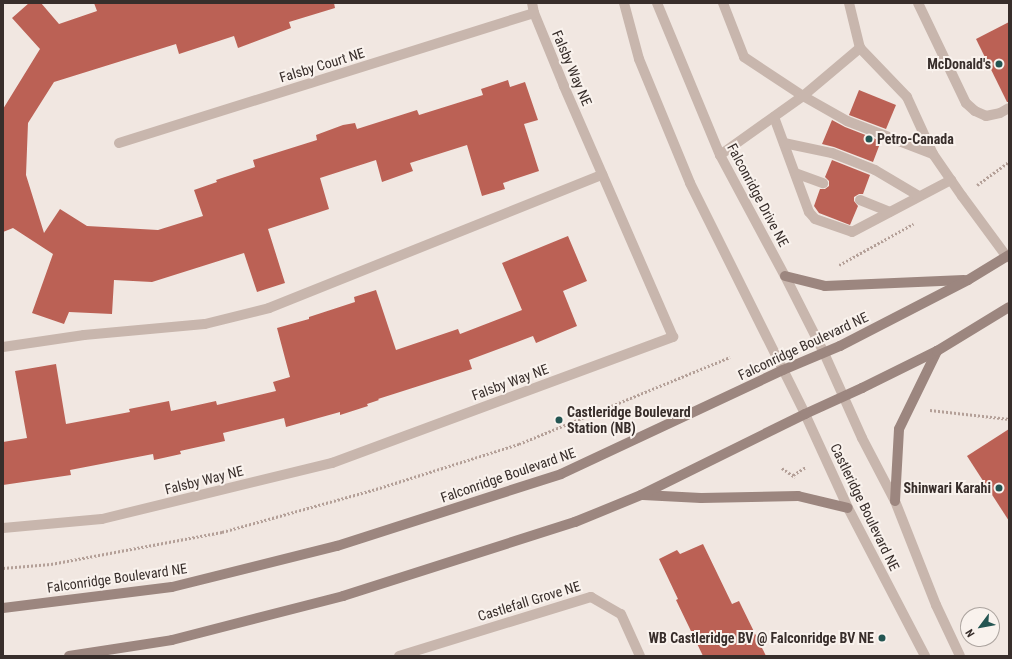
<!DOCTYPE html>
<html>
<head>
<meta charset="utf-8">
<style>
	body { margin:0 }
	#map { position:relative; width:1012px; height:659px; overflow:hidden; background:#f1e7e1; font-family:"Roboto Condensed",sans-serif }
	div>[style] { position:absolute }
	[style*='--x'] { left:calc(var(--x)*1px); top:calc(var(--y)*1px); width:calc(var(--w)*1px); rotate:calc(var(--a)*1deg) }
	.building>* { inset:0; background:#bb6155 }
	.path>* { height:2.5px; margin-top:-1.25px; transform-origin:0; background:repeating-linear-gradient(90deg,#b4a098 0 2px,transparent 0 4px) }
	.service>* { height:10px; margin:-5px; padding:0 5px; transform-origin:5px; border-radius:5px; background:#c8b6ad }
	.minor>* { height:10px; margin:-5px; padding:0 5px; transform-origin:5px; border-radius:5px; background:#c8b6ad }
	.tertiary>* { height:10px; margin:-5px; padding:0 5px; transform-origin:5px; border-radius:5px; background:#c8b6ad }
	.secondary>* { height:10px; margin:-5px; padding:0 5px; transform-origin:5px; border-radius:5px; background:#9c867f }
	.dots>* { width:11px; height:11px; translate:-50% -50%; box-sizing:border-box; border:2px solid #f9f2ed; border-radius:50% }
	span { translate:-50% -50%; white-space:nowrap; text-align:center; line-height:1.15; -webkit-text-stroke:4px #f9f2ed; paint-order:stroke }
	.poi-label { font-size:14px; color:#382e2b; font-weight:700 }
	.right { translate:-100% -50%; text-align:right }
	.left { translate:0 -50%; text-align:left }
	.street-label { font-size:14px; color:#382e2b }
	.frame { position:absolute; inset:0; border:4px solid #382e2b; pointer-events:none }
	.north { position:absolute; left:960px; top:607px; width:40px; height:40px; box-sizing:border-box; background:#f9f2ed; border:1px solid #aca49f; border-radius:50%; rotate:238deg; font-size:11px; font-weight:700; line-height:16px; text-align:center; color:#382e2b }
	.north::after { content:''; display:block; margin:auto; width:14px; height:18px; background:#245552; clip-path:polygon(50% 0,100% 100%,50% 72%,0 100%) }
</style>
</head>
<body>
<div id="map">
	<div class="building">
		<i style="clip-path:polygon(29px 3px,41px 3px,59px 24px,97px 11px,94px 3px,334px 3px,335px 8px,289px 22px,291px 28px,238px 48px,234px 36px,179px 54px,176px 44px,54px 82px,28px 123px,26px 175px,44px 233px,60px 209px,87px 226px,158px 230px,203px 216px,194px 190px,217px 182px,216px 180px,255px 167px,253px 160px,317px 140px,316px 135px,343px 125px,355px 123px,357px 129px,417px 110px,419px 115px,483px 95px,481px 89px,508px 80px,510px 87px,525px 82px,538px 120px,524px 124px,539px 171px,503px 183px,505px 189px,482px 196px,467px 145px,410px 163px,413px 171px,382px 182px,376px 160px,320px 178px,329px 209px,268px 229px,285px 283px,257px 292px,244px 253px,152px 282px,114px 280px,112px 314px,69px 312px,64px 324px,32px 313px,53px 254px,13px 228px,3px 232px,3px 109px,40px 49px,12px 18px)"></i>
		<i style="clip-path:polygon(1009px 22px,1009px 102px,1007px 102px,976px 39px)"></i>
		<i style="clip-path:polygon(859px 90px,896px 105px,886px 129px,849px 115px)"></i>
		<i style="clip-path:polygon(832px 120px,845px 127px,881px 141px,873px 162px,834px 147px,822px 144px)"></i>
		<i style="clip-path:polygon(832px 160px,870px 175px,863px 194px,859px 194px,854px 197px,854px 201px,858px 206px,850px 225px,819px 213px,814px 206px,820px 189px,825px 189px,829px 186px,829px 181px,825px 177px)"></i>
		<i style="clip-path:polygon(568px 236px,587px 281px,563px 291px,577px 326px,536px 343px,533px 336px,469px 360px,472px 369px,378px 399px,379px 400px,367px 404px,368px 406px,340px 415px,340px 412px,286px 427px,284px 418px,223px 433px,225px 441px,180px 451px,181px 454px,154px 460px,153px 454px,70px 470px,71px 475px,3px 485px,3px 442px,27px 438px,15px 371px,56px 364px,66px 424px,130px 412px,129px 409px,169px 401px,171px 411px,216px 401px,217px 405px,276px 391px,273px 382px,290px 377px,277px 328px,309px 319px,309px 317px,355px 302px,354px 297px,376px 290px,396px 350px,458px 329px,460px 334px,522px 310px,502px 263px)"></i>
		<i style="clip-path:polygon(1009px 429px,1009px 521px,967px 456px)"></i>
		<i style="clip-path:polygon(703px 544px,732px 604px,739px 601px,766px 656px,703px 656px,676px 600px,678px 599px,659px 559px,677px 550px,680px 554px)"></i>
	</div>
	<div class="path">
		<i style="--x:977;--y:185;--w:39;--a:-36"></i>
		<i style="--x:839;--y:265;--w:85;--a:-29"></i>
		<i style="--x:930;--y:410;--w:80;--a:6.5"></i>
		<i style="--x:782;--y:468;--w:16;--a:35"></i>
		<i style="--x:793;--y:475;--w:15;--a:-32"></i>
		<i style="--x:3;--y:568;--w:48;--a:-4.8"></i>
		<i style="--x:51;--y:564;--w:174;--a:-10.6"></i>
		<i style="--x:222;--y:532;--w:160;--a:-15.6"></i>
		<i style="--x:376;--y:489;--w:150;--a:-17.5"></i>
		<i style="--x:519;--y:444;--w:228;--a:-22.4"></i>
	</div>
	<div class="service">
		<i style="--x:723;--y:3;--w:58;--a:68.7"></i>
		<i style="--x:744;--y:57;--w:71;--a:33.5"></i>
		<i style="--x:803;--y:96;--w:51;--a:29.6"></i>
		<i style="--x:847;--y:121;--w:92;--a:21"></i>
		<i style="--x:849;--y:3;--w:46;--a:76.3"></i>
		<i style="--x:860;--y:48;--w:68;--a:46.2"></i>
		<i style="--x:907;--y:97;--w:63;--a:65.5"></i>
		<i style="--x:933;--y:154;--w:51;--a:55.4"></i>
		<i style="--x:962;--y:196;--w:76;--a:53.6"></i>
		<i style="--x:918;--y:3;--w:111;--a:64.4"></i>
		<i style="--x:966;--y:103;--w:12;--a:42"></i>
		<i style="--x:975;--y:111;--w:12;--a:24"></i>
		<i style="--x:986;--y:116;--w:14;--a:-12"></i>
		<i style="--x:1000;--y:113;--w:10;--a:-29"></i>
		<i style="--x:774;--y:117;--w:101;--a:69.8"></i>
		<i style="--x:809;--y:212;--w:9;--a:49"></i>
		<i style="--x:815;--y:219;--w:39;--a:19"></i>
		<i style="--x:852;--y:232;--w:112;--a:-27.7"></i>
		<i style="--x:784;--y:143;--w:49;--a:11.8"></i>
		<i style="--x:832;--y:153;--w:46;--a:21.6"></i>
		<i style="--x:875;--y:170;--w:51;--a:30.6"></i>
		<i style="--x:720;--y:155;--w:102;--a:-35.4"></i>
		<i style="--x:803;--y:96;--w:75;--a:-40.1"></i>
		<i style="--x:795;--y:173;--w:30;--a:20"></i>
		<i style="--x:860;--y:200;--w:32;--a:22"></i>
		<i style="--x:3;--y:347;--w:82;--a:-8.4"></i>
		<i style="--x:84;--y:335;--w:121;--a:-5.2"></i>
		<i style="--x:205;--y:324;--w:66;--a:-14"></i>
		<i style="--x:269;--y:308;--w:359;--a:-21.8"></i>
	</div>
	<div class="minor">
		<i style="--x:119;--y:143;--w:435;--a:-17.4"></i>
		<i style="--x:3;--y:528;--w:99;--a:-5.2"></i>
		<i style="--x:102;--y:519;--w:237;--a:-13.7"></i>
		<i style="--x:332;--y:463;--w:364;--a:-20.3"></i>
		<i style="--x:673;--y:337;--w:274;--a:-113.5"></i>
		<i style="--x:564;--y:86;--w:79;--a:-112.3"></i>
		<i style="--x:534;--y:13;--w:10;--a:-101"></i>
		<i style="--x:399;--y:656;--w:201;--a:-17.1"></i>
		<i style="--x:591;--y:597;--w:34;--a:30"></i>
		<i style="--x:621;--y:614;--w:46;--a:65.7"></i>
	</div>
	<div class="tertiary">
		<i style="--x:624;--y:3;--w:58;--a:75"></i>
		<i style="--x:639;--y:59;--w:134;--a:67.6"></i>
		<i style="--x:690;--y:183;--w:258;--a:63.5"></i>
		<i style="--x:805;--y:414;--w:103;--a:65.4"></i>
		<i style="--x:848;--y:508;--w:167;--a:62.5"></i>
		<i style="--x:657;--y:3;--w:165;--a:67.5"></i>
		<i style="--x:720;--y:155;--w:137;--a:61.8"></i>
		<i style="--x:785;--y:276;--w:86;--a:63.1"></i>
		<i style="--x:824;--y:353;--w:93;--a:65.9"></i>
		<i style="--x:862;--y:438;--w:71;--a:62.4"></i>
		<i style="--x:895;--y:501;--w:112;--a:68.5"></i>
		<i style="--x:936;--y:605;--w:56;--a:64.8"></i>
	</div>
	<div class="secondary">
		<i style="--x:785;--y:276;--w:41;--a:14"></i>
		<i style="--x:825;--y:286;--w:139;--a:-2.5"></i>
		<i style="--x:643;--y:495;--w:58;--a:3"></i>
		<i style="--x:701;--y:498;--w:97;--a:-1.2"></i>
		<i style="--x:798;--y:496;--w:51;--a:13.5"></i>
		<i style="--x:895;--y:501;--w:72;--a:-86.8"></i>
		<i style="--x:899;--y:429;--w:87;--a:-64"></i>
		<i style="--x:3;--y:608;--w:170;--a:-7.1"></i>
		<i style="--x:172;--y:587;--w:170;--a:-14"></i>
		<i style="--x:337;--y:546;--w:235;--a:-17.8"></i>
		<i style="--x:561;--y:474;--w:245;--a:-25.1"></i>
		<i style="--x:783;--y:370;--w:62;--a:-22.8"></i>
		<i style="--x:840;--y:346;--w:144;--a:-27.3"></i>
		<i style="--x:968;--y:280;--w:48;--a:-31.4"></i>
		<i style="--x:69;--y:656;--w:104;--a:-8.8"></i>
		<i style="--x:172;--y:640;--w:177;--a:-14.4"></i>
		<i style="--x:343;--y:596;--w:244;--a:-17.7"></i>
		<i style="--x:575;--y:522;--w:71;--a:-22.2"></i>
		<i style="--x:641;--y:495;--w:183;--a:-26.3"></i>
		<i style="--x:805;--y:414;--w:63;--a:-24.5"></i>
		<i style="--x:862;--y:388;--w:84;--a:-26.3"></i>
		<i style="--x:937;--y:351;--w:84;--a:-31.4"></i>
	</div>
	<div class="dots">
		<i style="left:999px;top:64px;background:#245552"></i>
		<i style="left:869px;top:139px;background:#245552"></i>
		<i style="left:559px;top:420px;background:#245552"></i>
		<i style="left:999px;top:488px;background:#245552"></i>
		<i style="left:882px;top:638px;background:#245552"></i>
	</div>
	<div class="poi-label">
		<span class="right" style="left:991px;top:64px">McDonald's</span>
		<span class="left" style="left:877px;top:139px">Petro-Canada</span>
		<span class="left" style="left:567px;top:420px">Castleridge Boulevard<br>Station (NB)</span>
		<span class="right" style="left:991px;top:488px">Shinwari Karahi</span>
		<span class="right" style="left:874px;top:638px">WB Castleridge BV @ Falconridge BV NE</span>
	</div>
	<div class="street-label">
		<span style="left:322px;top:65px;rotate:-17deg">Falsby Court NE</span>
		<span style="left:572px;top:68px;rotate:67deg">Falsby Way NE</span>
		<span style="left:758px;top:195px;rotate:62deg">Falconridge Drive NE</span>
		<span style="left:803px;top:346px;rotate:-25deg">Falconridge Boulevard NE</span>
		<span style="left:510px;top:382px;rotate:-20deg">Falsby Way NE</span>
		<span style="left:508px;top:475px;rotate:-19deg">Falconridge Boulevard NE</span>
		<span style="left:204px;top:480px;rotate:-14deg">Falsby Way NE</span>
		<span style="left:865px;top:507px;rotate:64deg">Castleridge Boulevard NE</span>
		<span style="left:117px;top:578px;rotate:-8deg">Falconridge Boulevard NE</span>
		<span style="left:529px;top:601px;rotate:-17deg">Castlefall Grove NE</span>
	</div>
	<div class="frame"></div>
	<div class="north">N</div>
</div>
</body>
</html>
